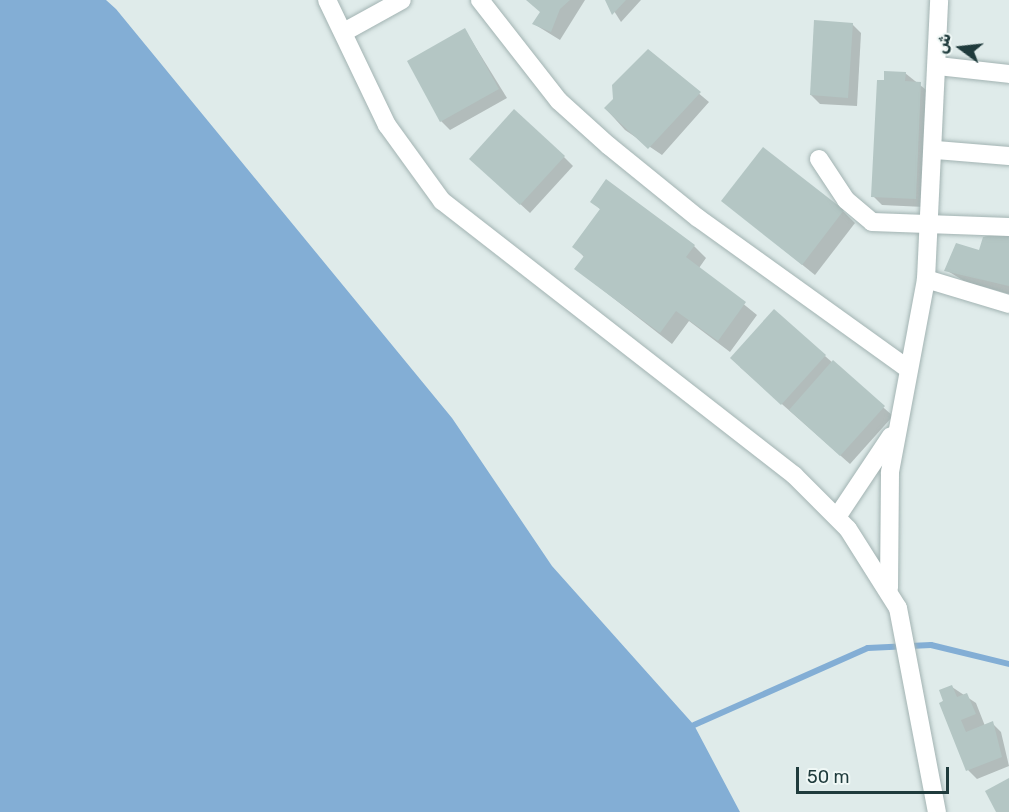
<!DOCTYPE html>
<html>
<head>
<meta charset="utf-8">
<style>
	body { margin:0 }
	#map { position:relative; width:1009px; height:812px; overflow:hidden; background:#dfebea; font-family:Rubik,Vazirmatn,sans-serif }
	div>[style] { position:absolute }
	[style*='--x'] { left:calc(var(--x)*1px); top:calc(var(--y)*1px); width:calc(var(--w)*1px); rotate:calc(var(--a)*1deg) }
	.water>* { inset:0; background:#83aed5 }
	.shadow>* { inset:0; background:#0003 }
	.stream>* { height:6px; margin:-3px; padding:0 3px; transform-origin:3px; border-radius:3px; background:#83aed5 }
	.building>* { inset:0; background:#b4c6c4 }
	.roads { filter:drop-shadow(0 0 2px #a2b3b2) drop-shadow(0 0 2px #a2b3b2) }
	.minor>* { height:18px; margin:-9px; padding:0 9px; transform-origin:9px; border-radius:9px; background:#fff }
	span { translate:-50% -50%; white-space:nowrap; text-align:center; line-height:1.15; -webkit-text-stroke:4.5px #f0f8f6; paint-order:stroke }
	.north { position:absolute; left:931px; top:18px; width:60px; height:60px; -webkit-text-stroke:4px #f0f8f6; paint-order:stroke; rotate:285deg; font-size:16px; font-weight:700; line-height:24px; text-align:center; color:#1f3b3c }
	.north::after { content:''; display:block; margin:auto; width:21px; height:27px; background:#1f3b3c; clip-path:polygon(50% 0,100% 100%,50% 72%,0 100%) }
	.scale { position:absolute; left:796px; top:767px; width:153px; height:27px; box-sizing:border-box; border:3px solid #1f3b3c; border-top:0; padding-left:8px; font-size:18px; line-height:21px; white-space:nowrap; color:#1f3b3c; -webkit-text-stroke:4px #f0f8f6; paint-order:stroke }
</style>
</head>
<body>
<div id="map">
	<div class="water">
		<i style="clip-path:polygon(0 0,106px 0,116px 9px,452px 418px,552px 566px,694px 725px,740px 812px,0 812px)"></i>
	</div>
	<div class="shadow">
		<i style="clip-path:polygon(532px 0,585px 0,560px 40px,534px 24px,542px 12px)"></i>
		<i style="clip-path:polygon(607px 0,641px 0,621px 22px)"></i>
		<i style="clip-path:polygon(852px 24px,861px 33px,857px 106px,820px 104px,811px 95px)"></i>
		<i style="clip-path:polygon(465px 30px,507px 98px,450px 130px,441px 121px)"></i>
		<i style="clip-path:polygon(648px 51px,709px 102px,662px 155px,625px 130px,606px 109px,615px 99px,613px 85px)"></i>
		<i style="clip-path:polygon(905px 73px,930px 93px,924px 207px,882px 205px,873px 196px)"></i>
		<i style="clip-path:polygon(564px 157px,573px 166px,530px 213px,480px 167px)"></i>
		<i style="clip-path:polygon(607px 181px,694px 246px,706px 258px,699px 268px,757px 315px,730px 352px,689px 321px,672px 344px,576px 269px,584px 257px,574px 246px,601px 210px,592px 201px)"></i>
		<i style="clip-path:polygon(723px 201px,843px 211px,855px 223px,815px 275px)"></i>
		<i style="clip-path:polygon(1009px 237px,1009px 294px,981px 286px,979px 290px,946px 270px)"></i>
		<i style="clip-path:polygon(825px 356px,893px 416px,850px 464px,740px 367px)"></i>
		<i style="clip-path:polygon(952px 687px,976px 703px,985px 726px,992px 723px,1001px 732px,1009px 766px,977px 779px,968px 770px,941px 704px)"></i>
	</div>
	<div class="stream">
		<i style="--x:694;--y:725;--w:190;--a:-23.9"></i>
		<i style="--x:868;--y:648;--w:63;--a:-2.7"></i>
		<i style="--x:931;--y:645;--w:80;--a:13.7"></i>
	</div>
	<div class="building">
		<i style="clip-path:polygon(526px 0,570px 0,560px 9px,551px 32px,532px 24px,540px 12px)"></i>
		<i style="clip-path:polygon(605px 0,626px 0,612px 15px)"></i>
		<i style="clip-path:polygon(814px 20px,853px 23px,848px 98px,810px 95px)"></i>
		<i style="clip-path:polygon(465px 28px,499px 89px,440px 122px,407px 61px)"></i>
		<i style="clip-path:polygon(648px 49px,701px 92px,648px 149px,604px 108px,613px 99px,612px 85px)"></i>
		<i style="clip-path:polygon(884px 71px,906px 72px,905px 81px,921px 82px,916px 199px,871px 197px,877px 80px,884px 80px)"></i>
		<i style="clip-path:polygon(514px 109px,565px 156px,520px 205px,469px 159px)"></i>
		<i style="clip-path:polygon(763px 147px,844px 210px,802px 265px,721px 201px)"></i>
		<i style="clip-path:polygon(606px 179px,695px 245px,686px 257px,746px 302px,718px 341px,676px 311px,660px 333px,574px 269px,584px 256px,572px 247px,600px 209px,590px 202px)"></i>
		<i style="clip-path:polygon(995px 234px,1009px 235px,1009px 286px,944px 271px,956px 243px,979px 250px,983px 237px)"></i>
		<i style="clip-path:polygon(774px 309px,826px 355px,781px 405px,730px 358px)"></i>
		<i style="clip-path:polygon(833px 360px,885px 406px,840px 456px,789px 410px)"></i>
		<i style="clip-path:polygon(952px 685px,957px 697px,967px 693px,976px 714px,961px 720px,966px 732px,993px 721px,1002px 757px,966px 771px,939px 703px,943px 701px,939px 690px)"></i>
		<i style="clip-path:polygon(1009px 778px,1009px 812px,996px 812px,985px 791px)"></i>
	</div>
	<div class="roads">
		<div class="minor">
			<i style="--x:327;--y:0;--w:139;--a:64.4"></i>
			<i style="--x:387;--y:125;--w:94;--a:54.1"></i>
			<i style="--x:442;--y:201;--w:446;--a:37.9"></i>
			<i style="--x:794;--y:475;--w:76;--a:45"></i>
			<i style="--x:848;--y:529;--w:93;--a:57.7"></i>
			<i style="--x:898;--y:608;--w:208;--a:79.2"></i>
			<i style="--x:480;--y:0;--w:128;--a:52"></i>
			<i style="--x:559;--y:101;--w:67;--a:42"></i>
			<i style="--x:609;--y:146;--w:114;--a:39"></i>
			<i style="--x:698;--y:218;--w:259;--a:35.7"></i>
			<i style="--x:344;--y:32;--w:66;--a:-28.9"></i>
			<i style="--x:938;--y:66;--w:71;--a:6.4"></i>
			<i style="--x:936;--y:150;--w:73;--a:4.7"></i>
			<i style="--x:819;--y:159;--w:49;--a:56.6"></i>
			<i style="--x:846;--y:200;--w:34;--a:40"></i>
			<i style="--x:872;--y:222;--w:137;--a:2.1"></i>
			<i style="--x:926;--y:279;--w:87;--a:16.8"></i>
			<i style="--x:837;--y:517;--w:97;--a:-56.3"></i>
			<i style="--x:889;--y:588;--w:116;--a:-89.5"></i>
			<i style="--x:890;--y:472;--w:196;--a:-79.4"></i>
			<i style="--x:926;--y:279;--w:279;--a:-87.3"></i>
		</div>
	</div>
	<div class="north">ش</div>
	<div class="scale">50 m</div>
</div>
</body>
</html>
